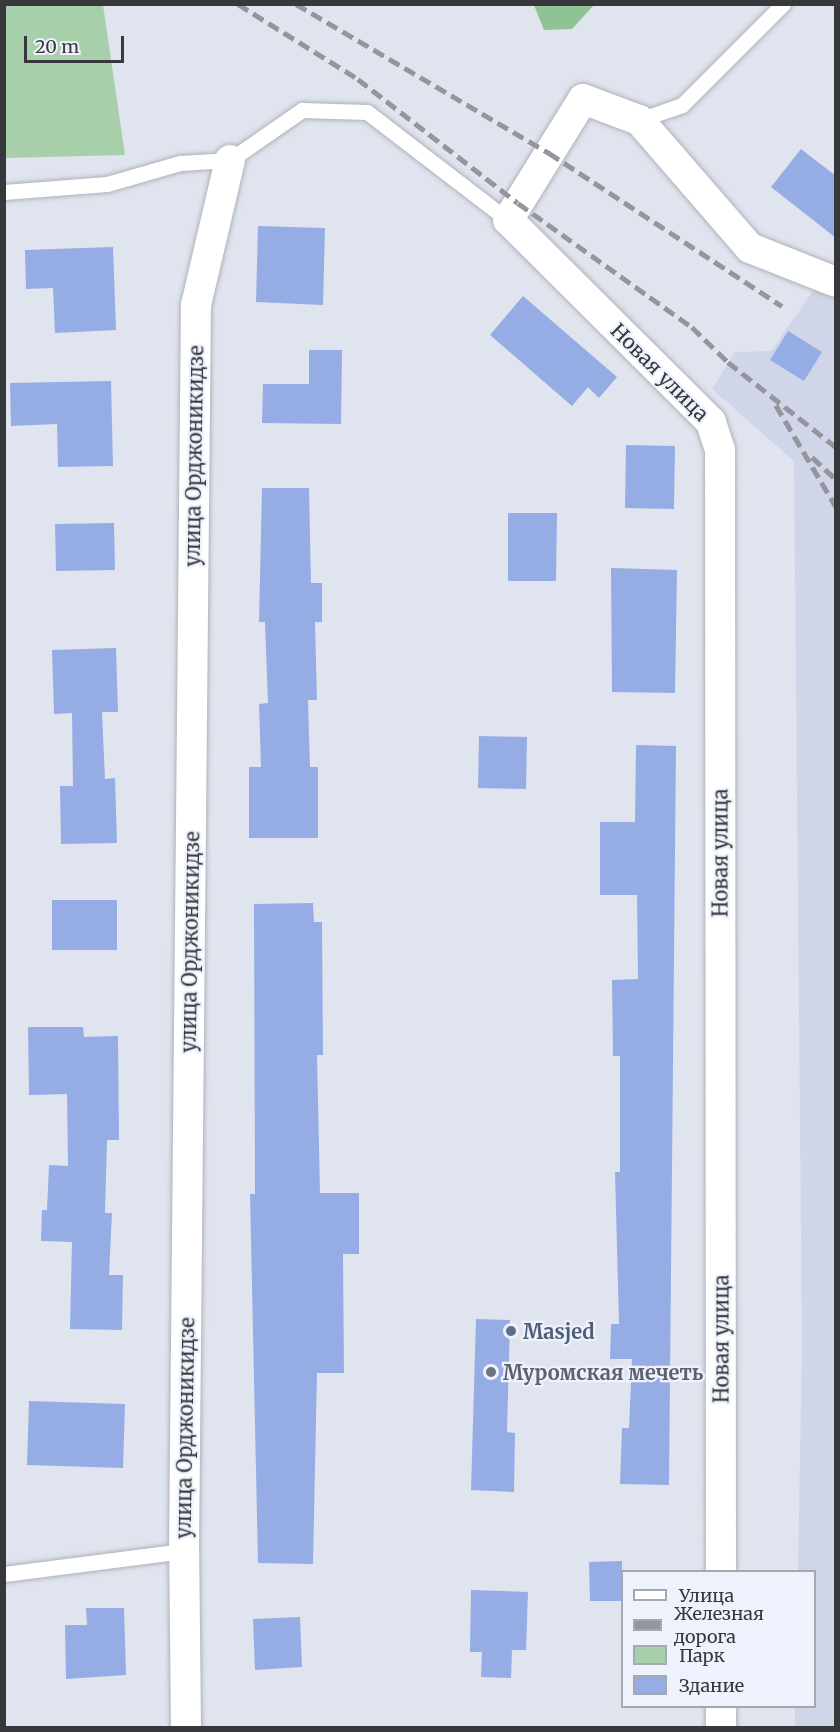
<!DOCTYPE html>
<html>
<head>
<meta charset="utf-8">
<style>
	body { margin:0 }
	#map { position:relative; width:840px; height:1732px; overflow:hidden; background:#e0e4ee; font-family:Merriweather,serif }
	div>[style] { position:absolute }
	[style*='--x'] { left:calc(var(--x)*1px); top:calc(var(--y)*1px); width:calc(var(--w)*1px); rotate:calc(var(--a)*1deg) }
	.built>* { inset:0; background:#d0d6e7 }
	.green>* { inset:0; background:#a7d0aa }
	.forest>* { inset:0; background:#8fc294 }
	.building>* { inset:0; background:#95ade4 }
	.roads { filter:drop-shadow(0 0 2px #adb2bb) drop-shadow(0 0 2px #adb2bb) }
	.lane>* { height:15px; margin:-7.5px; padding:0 7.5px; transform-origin:7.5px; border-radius:7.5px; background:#fff }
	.street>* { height:30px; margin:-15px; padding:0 15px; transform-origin:15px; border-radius:15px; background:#fff }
	.rail>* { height:4.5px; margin-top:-2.25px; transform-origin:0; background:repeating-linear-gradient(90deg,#93969d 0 12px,transparent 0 18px) }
	.dots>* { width:16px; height:16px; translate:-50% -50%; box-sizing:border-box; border:3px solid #edf2fc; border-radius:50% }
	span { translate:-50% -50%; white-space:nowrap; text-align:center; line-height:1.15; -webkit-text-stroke:4.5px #edf2fc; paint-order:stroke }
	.street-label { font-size:20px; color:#36383c }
	.service-label { font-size:20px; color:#4e5e75; font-weight:700 }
	.left { translate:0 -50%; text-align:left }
	.worship-label { font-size:20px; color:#5b616d; font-weight:700 }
	.frame { position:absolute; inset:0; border:6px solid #36383c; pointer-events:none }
	.legend { position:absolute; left:621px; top:1570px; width:195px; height:138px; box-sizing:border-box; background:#edf2fc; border:2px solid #a4a8af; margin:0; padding:8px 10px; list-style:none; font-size:18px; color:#36383c }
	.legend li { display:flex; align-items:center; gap:12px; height:30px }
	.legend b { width:30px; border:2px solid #a4a8af }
	.scale { position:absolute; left:24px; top:36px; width:100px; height:27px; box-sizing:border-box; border:3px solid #36383c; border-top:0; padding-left:8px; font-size:18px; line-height:21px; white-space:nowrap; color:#36383c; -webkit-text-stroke:4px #edf2fc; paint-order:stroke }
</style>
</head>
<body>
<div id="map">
	<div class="built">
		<i style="clip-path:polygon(818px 284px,835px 294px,835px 1727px,795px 1727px,795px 1707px,814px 1706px,814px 1572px,798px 1571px,802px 1346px,794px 461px,712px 389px,735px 352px,771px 351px)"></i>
	</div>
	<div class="green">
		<i style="clip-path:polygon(4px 5px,103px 5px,125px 155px,5px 158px)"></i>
	</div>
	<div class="forest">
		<i style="clip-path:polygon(534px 5px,594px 5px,572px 29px,544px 30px)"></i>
	</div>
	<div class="building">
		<i style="clip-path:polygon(801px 149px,836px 176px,836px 238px,771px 187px)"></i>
		<i style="clip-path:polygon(258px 226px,325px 228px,323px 305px,256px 302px)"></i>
		<i style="clip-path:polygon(113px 247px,116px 330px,55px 333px,53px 288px,26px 289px,25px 250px)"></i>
		<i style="clip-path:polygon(523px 296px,617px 377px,599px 398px,588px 387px,572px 406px,490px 335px)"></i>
		<i style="clip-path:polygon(788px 331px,822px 352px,804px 381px,770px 360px)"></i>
		<i style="clip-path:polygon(309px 350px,342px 350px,341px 424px,262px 423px,263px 384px,309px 384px)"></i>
		<i style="clip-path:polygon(111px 381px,113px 466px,58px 467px,57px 424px,11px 426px,10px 383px)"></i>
		<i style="clip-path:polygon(626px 445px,675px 446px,674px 509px,625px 508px)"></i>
		<i style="clip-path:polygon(262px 488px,309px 488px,311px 583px,322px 583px,322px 622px,315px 622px,317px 700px,308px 700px,310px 767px,318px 767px,318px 838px,249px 838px,249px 767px,261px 767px,259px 704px,268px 703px,265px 622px,259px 622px)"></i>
		<i style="clip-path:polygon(508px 513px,557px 513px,556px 581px,508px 581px)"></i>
		<i style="clip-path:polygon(114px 523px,115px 570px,56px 571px,55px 524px)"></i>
		<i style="clip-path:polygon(611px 568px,677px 570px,675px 693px,612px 692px)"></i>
		<i style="clip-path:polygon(116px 648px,118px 712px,102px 712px,105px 779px,115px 778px,117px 843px,61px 844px,60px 786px,73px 786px,72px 713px,54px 714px,52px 650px)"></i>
		<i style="clip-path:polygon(479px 736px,527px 737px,526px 789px,478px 788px)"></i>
		<i style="clip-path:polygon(636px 745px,676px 746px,669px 1485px,620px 1484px,622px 1428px,629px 1428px,632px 1359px,610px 1359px,611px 1324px,619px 1324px,615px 1172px,620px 1172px,620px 1056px,613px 1056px,612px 980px,638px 979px,637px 895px,600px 895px,600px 822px,635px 822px)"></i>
		<i style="clip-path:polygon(52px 900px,117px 900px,117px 950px,52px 950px)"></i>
		<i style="clip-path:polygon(313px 903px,314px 922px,322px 922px,323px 1055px,317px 1055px,320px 1193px,359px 1193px,359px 1254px,343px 1254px,344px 1373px,317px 1373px,313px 1564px,258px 1563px,250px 1194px,255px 1194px,254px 904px)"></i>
		<i style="clip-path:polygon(28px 1027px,83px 1027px,84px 1037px,118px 1036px,119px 1140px,107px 1140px,105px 1213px,112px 1213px,109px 1275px,123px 1275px,122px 1330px,70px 1329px,72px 1242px,41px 1241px,42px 1210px,47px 1210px,49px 1165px,68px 1166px,67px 1094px,29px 1095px)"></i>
		<i style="clip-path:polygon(476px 1319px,510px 1320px,507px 1432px,515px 1433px,514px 1492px,471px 1490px)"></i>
		<i style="clip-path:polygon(29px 1401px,125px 1404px,123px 1468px,27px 1465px)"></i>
		<i style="clip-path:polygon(622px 1561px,622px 1601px,590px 1601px,589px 1562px)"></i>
		<i style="clip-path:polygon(471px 1590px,528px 1592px,526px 1650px,512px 1650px,511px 1678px,481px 1677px,482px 1652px,470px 1652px)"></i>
		<i style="clip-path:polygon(86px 1608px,124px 1608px,126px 1675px,66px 1679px,65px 1625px,87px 1625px)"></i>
		<i style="clip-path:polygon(300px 1617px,302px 1667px,255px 1670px,253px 1619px)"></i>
	</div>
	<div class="roads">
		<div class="lane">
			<i style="--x:639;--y:120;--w:46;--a:-19.2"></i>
			<i style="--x:682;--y:105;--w:143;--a:-45"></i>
			<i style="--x:4;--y:192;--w:103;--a:-4.4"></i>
			<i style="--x:107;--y:184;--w:76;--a:-16"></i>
			<i style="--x:180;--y:163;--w:50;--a:-3.4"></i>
			<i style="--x:230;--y:160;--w:88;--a:-34.8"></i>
			<i style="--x:302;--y:110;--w:65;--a:1.8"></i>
			<i style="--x:367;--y:112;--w:178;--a:37.5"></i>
			<i style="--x:4;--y:1574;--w:181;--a:-7.3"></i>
		</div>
		<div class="street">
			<i style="--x:721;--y:1572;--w:1122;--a:-90.05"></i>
			<i style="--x:720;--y:450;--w:29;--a:-108"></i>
			<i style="--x:711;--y:422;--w:286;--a:-135.1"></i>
			<i style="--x:508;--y:220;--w:142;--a:-58.2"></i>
			<i style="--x:583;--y:99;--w:60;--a:20.6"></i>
			<i style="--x:639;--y:120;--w:169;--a:49.1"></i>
			<i style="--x:750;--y:248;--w:92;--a:21.6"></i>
			<i style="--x:721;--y:1706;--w:22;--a:90"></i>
			<i style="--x:186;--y:1728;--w:177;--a:-90.6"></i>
			<i style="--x:184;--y:1551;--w:1246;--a:-89.45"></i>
			<i style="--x:196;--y:305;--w:149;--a:-76.8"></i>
		</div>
	</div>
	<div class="rail">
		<i style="--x:238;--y:4;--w:142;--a:32"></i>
		<i style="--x:358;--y:79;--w:202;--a:37.8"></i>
		<i style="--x:518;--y:203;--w:214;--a:35.5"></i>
		<i style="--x:692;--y:327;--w:50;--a:44.2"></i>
		<i style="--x:728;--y:362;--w:137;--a:38.2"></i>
		<i style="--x:296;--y:4;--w:294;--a:30.5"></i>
		<i style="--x:549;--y:153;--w:279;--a:33.3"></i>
		<i style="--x:776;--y:405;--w:118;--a:59.5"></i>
		<i style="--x:812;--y:457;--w:33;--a:43"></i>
	</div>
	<div class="dots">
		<i style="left:511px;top:1331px;background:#5c6f8a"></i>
		<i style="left:491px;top:1372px;background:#6b7280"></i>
	</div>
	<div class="street-label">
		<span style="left:660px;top:372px;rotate:45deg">Новая улица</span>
		<span style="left:194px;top:456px;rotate:-89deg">улица Орджоникидзе</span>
		<span style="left:720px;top:853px;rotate:-90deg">Новая улица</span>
		<span style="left:190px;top:942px;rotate:-89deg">улица Орджоникидзе</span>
		<span style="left:721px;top:1339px;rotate:-90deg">Новая улица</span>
		<span style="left:185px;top:1428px;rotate:-89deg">улица Орджоникидзе</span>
	</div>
	<div class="service-label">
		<span class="left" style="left:523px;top:1331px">Masjed</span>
	</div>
	<div class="worship-label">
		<span class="left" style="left:503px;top:1372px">Муромская мечеть</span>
	</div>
	<div class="frame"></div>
	<ul class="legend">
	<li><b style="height:8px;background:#fff"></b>Улица</li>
	<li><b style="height:8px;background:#93969d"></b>Железная дорога</li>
	<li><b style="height:16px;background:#a7d0aa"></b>Парк</li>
	<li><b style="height:16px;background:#95ade4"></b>Здание</li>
	</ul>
	<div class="scale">20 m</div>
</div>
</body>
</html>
